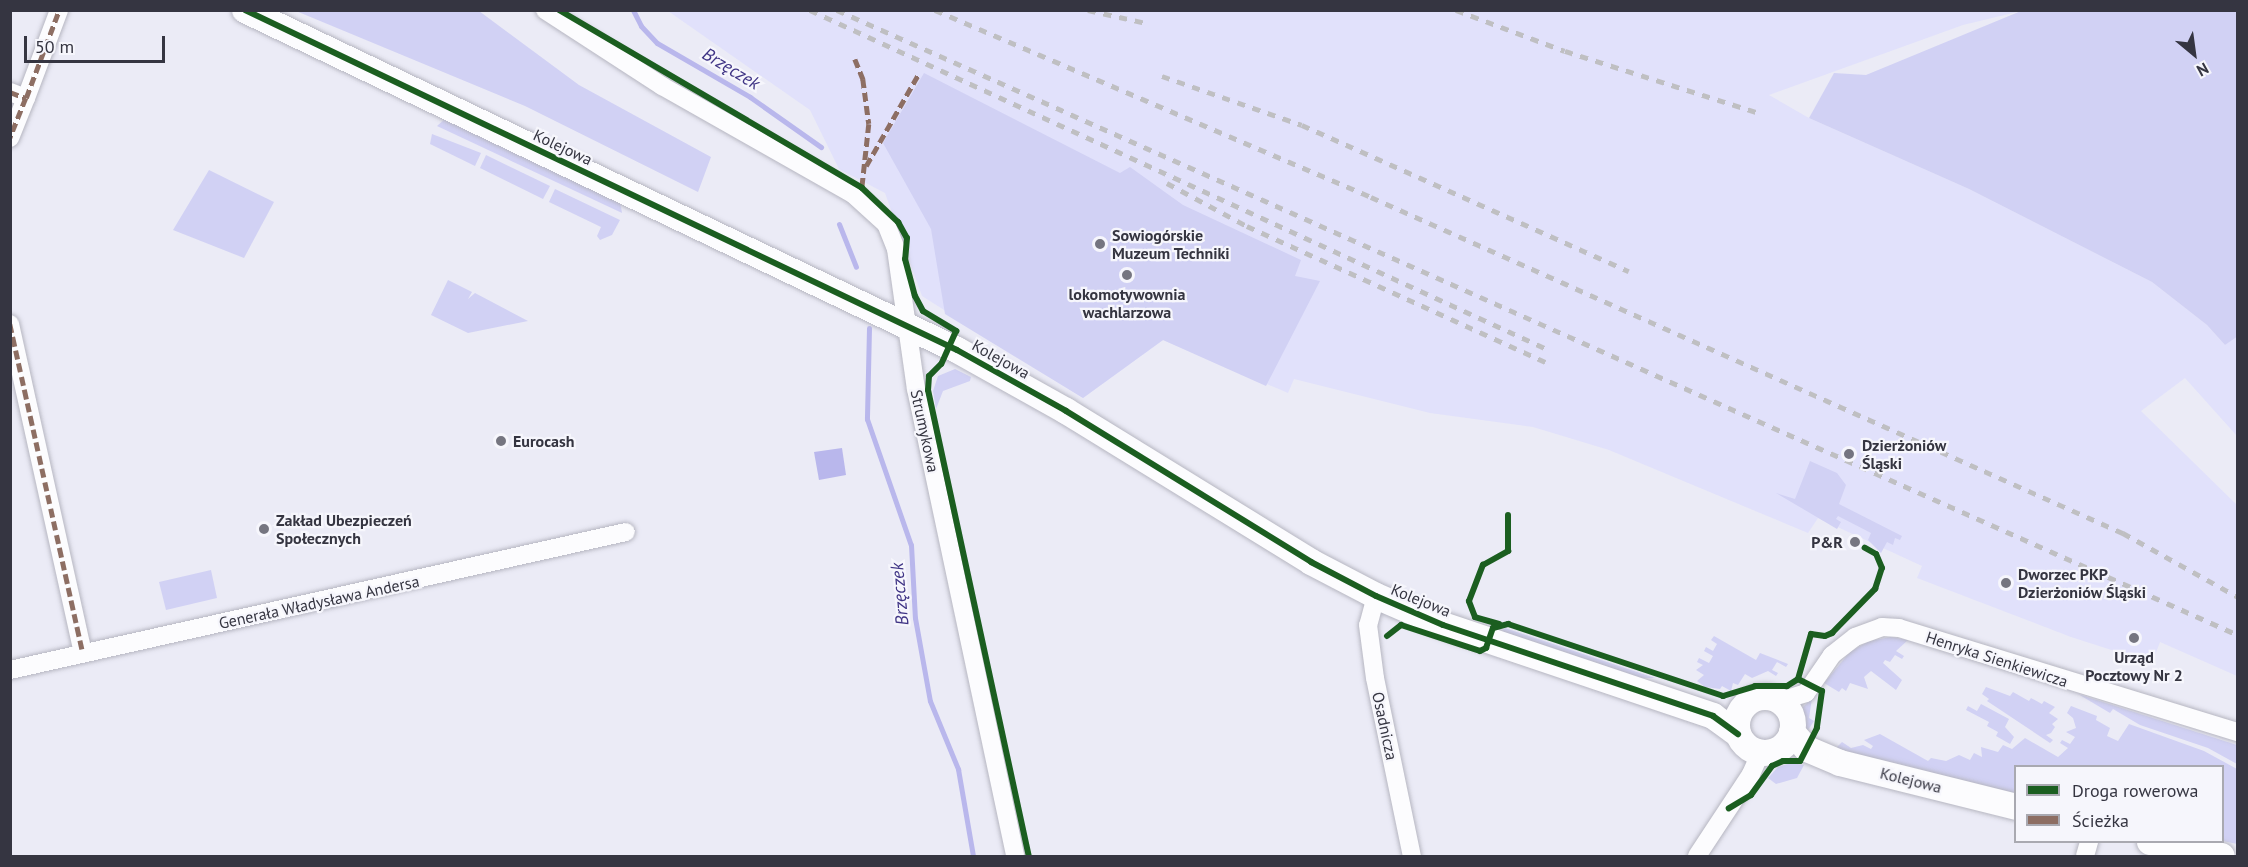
<!DOCTYPE html>
<html>
<head>
<meta charset="utf-8">
<style>
	body { margin:0 }
	#map { position:relative; width:2248px; height:867px; overflow:hidden; background:#ebebf6; font-family:"PT Sans",sans-serif }
	div>[style] { position:absolute }
	[style*='--x'] { left:calc(var(--x)*1px); top:calc(var(--y)*1px); width:calc(var(--w)*1px); rotate:calc(var(--a)*1deg) }
	.built>* { inset:0; background:#e1e1fb }
	.green>* { inset:0; background:#d1d1f4 }
	.water>* { inset:0; background:#b9b7ec }
	.stream>* { height:5px; margin:-2.5px; padding:0 2.5px; transform-origin:2.5px; border-radius:2.5px; background:#b9b7ec }
	.roads { filter:drop-shadow(0 0 2px #b6b6c1) drop-shadow(0 0 2px #b6b6c1) }
	.street>* { height:18px; margin:-9px; padding:0 9px; transform-origin:9px; border-radius:9px; background:#fcfcfe }
	.secondary>* { height:26px; margin:-13px; padding:0 13px; transform-origin:13px; border-radius:13px; background:#fcfcfe }
	.secondary>.ring { margin:-13px; padding:0; box-sizing:content-box; background:none; border:26px solid #fcfcfe; border-radius:50% }
	.rail>* { height:4.5px; margin-top:-2.25px; transform-origin:0; background:repeating-linear-gradient(90deg,#bfbfc2 0 8px,transparent 0 16px) }
	.quiet>* { height:4.5px; margin-top:-2.25px; transform-origin:0; background:repeating-linear-gradient(90deg,#8d6e63 0 9px,transparent 0 13.5px) }
	.cycleway>* { height:6px; margin:-3px; padding:0 3px; transform-origin:3px; border-radius:3px; background:#1b5e20 }
	.dots>* { width:16px; height:16px; translate:-50% -50%; box-sizing:border-box; border:3px solid #f6f6fc; border-radius:50% }
	span { translate:-50% -50%; white-space:nowrap; text-align:center; line-height:1.15; -webkit-text-stroke:4.5px #f6f6fc; paint-order:stroke }
	.street-label { font-size:16px; color:#353541 }
	.poi-label { font-size:16px; color:#353541; font-weight:700 }
	.left { translate:0 -50%; text-align:left }
	.right { translate:-100% -50%; text-align:right }
	.water-label { font-size:18px; color:#3f3485; font-style:italic }
	.frame { position:absolute; inset:0; border:12px solid #353541; pointer-events:none }
	.legend { position:absolute; left:2014px; top:765px; width:210px; height:78px; box-sizing:border-box; background:#f6f6fc; border:2px solid #a9a9b1; margin:0; padding:8px 10px; list-style:none; font-size:18px; color:#353541 }
	.legend li { display:flex; align-items:center; gap:12px; height:30px }
	.legend b { width:30px; border:2px solid #a9a9b1 }
	.north { position:absolute; left:2164px; top:24px; width:60px; height:60px; -webkit-text-stroke:4px #f6f6fc; paint-order:stroke; rotate:151deg; font-size:16px; font-weight:700; line-height:24px; text-align:center; color:#353541 }
	.north::after { content:''; display:block; margin:auto; width:21px; height:27px; background:#353541; clip-path:polygon(50% 0,100% 100%,50% 72%,0 100%) }
	.scale { position:absolute; left:24px; top:36px; width:141px; height:27px; box-sizing:border-box; border:3px solid #353541; border-top:0; padding-left:8px; font-size:18px; line-height:21px; white-space:nowrap; color:#353541; -webkit-text-stroke:4px #f6f6fc; paint-order:stroke }
</style>
</head>
<body>
<div id="map">
	<div class="built">
		<i style="clip-path:polygon(1517px 10px,2021px 11px,1963px 25px,1769px 95px,1809px 118px,1969px 189px,2152px 282px,2207px 325px,2225px 345px,2237px 336px,2237px 436px,2185px 378px,2141px 411px,2237px 505px,2237px 676px,2160px 642px,2152px 663px,2071px 637px,1917px 578px,1922px 566px,1818px 518px,1808px 533px,1609px 450px,1533px 427px,1430px 413px,1294px 379px,1288px 393px,1163px 340px,1083px 398px,922px 296px,885px 193px,839px 169px,810px 110px,668px 11px)"></i>
	</div>
	<div class="green">
		<i style="clip-path:polygon(296px 11px,479px 11px,579px 85px,711px 157px,698px 192px,525px 106px)"></i>
		<i style="clip-path:polygon(2021px 11px,2237px 11px,2238px 336px,2225px 345px,2207px 325px,2152px 282px,1969px 189px,1809px 118px,1834px 73px,1866px 75px)"></i>
		<i style="clip-path:polygon(924px 73px,1120px 173px,1130px 167px,1183px 205px,1301px 260px,1295px 276px,1320px 281px,1266px 386px,1163px 340px,1083px 398px,945px 314px,931px 229px,883px 143px)"></i>
		<i style="clip-path:polygon(446px 118px,620px 201px,622px 213px,437px 126px)"></i>
		<i style="clip-path:polygon(432px 134px,481px 153px,475px 166px,430px 144px)"></i>
		<i style="clip-path:polygon(486px 155px,550px 186px,543px 199px,480px 168px)"></i>
		<i style="clip-path:polygon(209px 170px,274px 202px,244px 258px,173px 230px)"></i>
		<i style="clip-path:polygon(555px 189px,620px 220px,612px 235px,600px 240px,597px 236px,601px 227px,549px 202px)"></i>
		<i style="clip-path:polygon(448px 280px,472px 292px,468px 299px,475px 293px,528px 321px,468px 333px,431px 315px)"></i>
		<i style="clip-path:polygon(955px 369px,971px 377px,970px 381px,943px 391px,936px 409px,933px 391px,938px 376px)"></i>
		<i style="clip-path:polygon(1810px 461px,1837px 473px,1846px 485px,1839px 504px,1902px 536px,1900px 540px,1895px 538px,1893px 545px,1887px 542px,1881px 553px,1868px 540px,1871px 533px,1838px 516px,1836px 519px,1841px 522px,1837px 529px,1776px 493px,1795px 499px)"></i>
		<i style="clip-path:polygon(211px 570px,217px 598px,166px 610px,159px 582px)"></i>
		<i style="clip-path:polygon(1505px 628px,1655px 678px,1641px 678px,1501px 632px)"></i>
		<i style="clip-path:polygon(1714px 636px,1756px 660px,1760px 653px,1788px 664px,1786px 667px,1777px 662px,1772px 670px,1778px 673px,1776px 676px,1768px 671px,1752px 678px,1745px 674px,1738px 685px,1733px 683px,1731px 691px,1722px 686px,1720px 689px,1705px 687px,1697px 681px,1704px 675px,1696px 670px,1703px 665px,1697px 662px,1699px 658px,1709px 663px,1713px 656px,1704px 651px,1706px 647px,1713px 651px,1717px 644px,1711px 640px)"></i>
		<i style="clip-path:polygon(1891px 637px,1908px 640px,1896px 651px,1904px 656px,1902px 659px,1895px 655px,1890px 662px,1885px 660px,1883px 663px,1902px 680px,1896px 690px,1871px 671px,1864px 677px,1868px 689px,1850px 683px,1846px 691px,1842px 688px,1839px 692px,1824px 683px,1850px 652px,1869px 641px)"></i>
		<i style="clip-path:polygon(1986px 687px,2010px 696px,2013px 692px,2029px 701px,2031px 698px,2042px 704px,2044px 701px,2055px 707px,2049px 713px,2058px 719px,2052px 724px,2055px 727px,2051px 733px,2046px 735px,2053px 740px,2050px 743px,1987px 701px,1989px 699px,1982px 694px)"></i>
		<i style="clip-path:polygon(2078px 694px,2237px 745px,2237px 764px,2208px 748px,2140px 725px,2113px 709px,2110px 713px)"></i>
		<i style="clip-path:polygon(1812px 698px,1809px 718px,1814px 721px,1806px 733px,1800px 710px)"></i>
		<i style="clip-path:polygon(1981px 704px,2009px 719px,2005px 727px,2014px 737px,2010px 744px,1996px 736px,1998px 732px,1987px 726px,1989px 722px,1966px 710px,1968px 706px,1977px 711px)"></i>
		<i style="clip-path:polygon(2071px 706px,2097px 716px,2096px 720px,2110px 728px,2107px 736px,2118px 741px,2129px 724px,2204px 751px,2237px 769px,2237px 844px,2223px 841px,2222px 766px,2016px 766px,2015px 799px,1833px 751px,1842px 742px,1851px 748px,1863px 745px,1871px 749px,1873px 746px,1864px 740px,1880px 734px,1928px 761px,1931px 758px,1946px 761px,1959px 755px,1970px 760px,1974px 753px,1982px 757px,1981px 747px,1998px 752px,2003px 745px,2012px 749px,2025px 738px,2058px 757px,2068px 748px,2060px 743px,2062px 740px,2070px 744px,2075px 737px,2066px 732px,2076px 728px,2073px 718px,2067px 713px)"></i>
		<i style="clip-path:polygon(1791px 763px,1804px 765px,1797px 778px,1776px 784px,1768px 778px,1778px 767px)"></i>
	</div>
	<div class="water">
		<i style="clip-path:polygon(842px 448px,846px 475px,819px 480px,814px 452px)"></i>
	</div>
	<div class="stream">
		<i style="--x:633;--y:10;--w:18;--a:63"></i>
		<i style="--x:641;--y:26;--w:23;--a:47"></i>
		<i style="--x:657;--y:43;--w:108;--a:30.1"></i>
		<i style="--x:750;--y:97;--w:87;--a:35.2"></i>
		<i style="--x:839;--y:224;--w:46;--a:68.4"></i>
		<i style="--x:869;--y:328;--w:91;--a:91.3"></i>
		<i style="--x:867;--y:419;--w:133;--a:70.8"></i>
		<i style="--x:911;--y:545;--w:73;--a:86.9"></i>
		<i style="--x:915;--y:618;--w:84;--a:79.8"></i>
		<i style="--x:930;--y:701;--w:74;--a:67.6"></i>
		<i style="--x:958;--y:769;--w:88;--a:80.2"></i>
	</div>
	<div class="roads">
		<div class="street">
			<i style="--x:545;--y:10;--w:140;--a:33"></i>
			<i style="--x:662;--y:86;--w:219;--a:29.5"></i>
			<i style="--x:853;--y:194;--w:45;--a:42.3"></i>
			<i style="--x:886;--y:224;--w:27;--a:68"></i>
			<i style="--x:896;--y:249;--w:141;--a:81.9"></i>
			<i style="--x:916;--y:389;--w:477;--a:78"></i>
			<i style="--x:10;--y:92;--w:17;--a:21"></i>
			<i style="--x:26;--y:98;--w:43;--a:111.8"></i>
			<i style="--x:26;--y:98;--w:94;--a:-69.4"></i>
			<i style="--x:10;--y:324;--w:337;--a:77.5"></i>
			<i style="--x:1376;--y:596;--w:30;--a:105"></i>
			<i style="--x:1368;--y:625;--w:53;--a:82.5"></i>
			<i style="--x:1375;--y:678;--w:182;--a:78.3"></i>
			<i style="--x:10;--y:670;--w:631;--a:-12.63"></i>
			<i style="--x:1780;--y:701;--w:27;--a:-17"></i>
			<i style="--x:1806;--y:693;--w:46;--a:-55.6"></i>
			<i style="--x:1832;--y:655;--w:29;--a:-38"></i>
			<i style="--x:1855;--y:637;--w:29;--a:-20"></i>
			<i style="--x:1882;--y:627;--w:17;--a:3"></i>
			<i style="--x:1899;--y:628;--w:355;--a:17.1"></i>
			<i style="--x:1697;--y:856;--w:98;--a:-56.6"></i>
			<i style="--x:1751;--y:774;--w:24;--a:-66"></i>
			<i style="--x:2085;--y:856;--w:15;--a:-74"></i>
		</div>
		<div class="secondary">
			<i style="--x:245;--y:10;--w:789;--a:25.53"></i>
			<i style="--x:957;--y:350;--w:125;--a:29.2"></i>
			<i style="--x:1066;--y:411;--w:288;--a:31.6"></i>
			<i style="--x:1311;--y:562;--w:73;--a:27.6"></i>
			<i style="--x:1376;--y:596;--w:73;--a:23.4"></i>
			<i style="--x:1443;--y:625;--w:285;--a:18.6"></i>
			<i style="--x:1713;--y:716;--w:31;--a:36"></i>
			<i class="ring" style="left:1737px;top:697px;width:30px;height:30px"></i>
			<i style="--x:1792;--y:732;--w:23;--a:49"></i>
			<i style="--x:1807;--y:749;--w:36;--a:23"></i>
			<i style="--x:1840;--y:763;--w:181;--a:14"></i>
			<i style="--x:2150;--y:842;--w:73;--a:11"></i>
		</div>
	</div>
	<div class="rail">
		<i style="--x:810;--y:10;--w:813;--a:24.71"></i>
		<i style="--x:837;--y:10;--w:1534;--a:24.04"></i>
		<i style="--x:935;--y:10;--w:474;--a:23.2"></i>
		<i style="--x:1371;--y:197;--w:824;--a:24.08"></i>
		<i style="--x:2123;--y:533;--w:132;--a:29.1"></i>
		<i style="--x:1088;--y:10;--w:59;--a:12.6"></i>
		<i style="--x:1456;--y:10;--w:116;--a:20.6"></i>
		<i style="--x:1565;--y:51;--w:201;--a:17.7"></i>
		<i style="--x:1162;--y:76;--w:148;--a:19.3"></i>
		<i style="--x:1302;--y:125;--w:358;--a:24.1"></i>
		<i style="--x:1167;--y:183;--w:91;--a:28.3"></i>
		<i style="--x:1247;--y:226;--w:328;--a:24.5"></i>
	</div>
	<div class="quiet">
		<i style="--x:855;--y:59;--w:22;--a:68"></i>
		<i style="--x:863;--y:79;--w:45;--a:82.4"></i>
		<i style="--x:869;--y:124;--w:64;--a:96.2"></i>
		<i style="--x:10;--y:92;--w:17;--a:21"></i>
		<i style="--x:26;--y:98;--w:43;--a:111.8"></i>
		<i style="--x:26;--y:98;--w:94;--a:-69.4"></i>
		<i style="--x:866;--y:166;--w:105;--a:-60.3"></i>
		<i style="--x:10;--y:324;--w:337;--a:77.5"></i>
	</div>
	<div class="cycleway">
		<i style="--x:245;--y:10;--w:789;--a:25.53"></i>
		<i style="--x:957;--y:350;--w:125;--a:29.2"></i>
		<i style="--x:1066;--y:411;--w:288;--a:31.6"></i>
		<i style="--x:1311;--y:562;--w:73;--a:27.6"></i>
		<i style="--x:1376;--y:596;--w:73;--a:23.4"></i>
		<i style="--x:1443;--y:625;--w:285;--a:18.6"></i>
		<i style="--x:1713;--y:716;--w:31;--a:36"></i>
		<i style="--x:559;--y:10;--w:351;--a:30.4"></i>
		<i style="--x:862;--y:188;--w:50;--a:43.4"></i>
		<i style="--x:898;--y:222;--w:18;--a:61"></i>
		<i style="--x:907;--y:238;--w:21;--a:95"></i>
		<i style="--x:905;--y:259;--w:38;--a:75"></i>
		<i style="--x:915;--y:296;--w:17;--a:62"></i>
		<i style="--x:923;--y:311;--w:39;--a:31"></i>
		<i style="--x:956;--y:331;--w:36;--a:114"></i>
		<i style="--x:941;--y:364;--w:17;--a:135"></i>
		<i style="--x:929;--y:376;--w:14;--a:94"></i>
		<i style="--x:928;--y:390;--w:477;--a:77.8"></i>
		<i style="--x:1499;--y:624;--w:25;--a:-164"></i>
		<i style="--x:1475;--y:617;--w:17;--a:-111"></i>
		<i style="--x:1469;--y:601;--w:39;--a:-69"></i>
		<i style="--x:1483;--y:565;--w:29;--a:-29"></i>
		<i style="--x:1508;--y:551;--w:36;--a:-90"></i>
		<i style="--x:1387;--y:636;--w:18;--a:-38"></i>
		<i style="--x:1401;--y:625;--w:83;--a:18.2"></i>
		<i style="--x:1480;--y:651;--w:7;--a:-27"></i>
		<i style="--x:1486;--y:648;--w:21;--a:-71"></i>
		<i style="--x:1493;--y:628;--w:16;--a:-15"></i>
		<i style="--x:1508;--y:624;--w:227;--a:18.5"></i>
		<i style="--x:1723;--y:696;--w:34;--a:-17"></i>
		<i style="--x:1755;--y:686;--w:32;--a:0"></i>
		<i style="--x:1787;--y:686;--w:13;--a:-32"></i>
		<i style="--x:1798;--y:679;--w:27;--a:27"></i>
		<i style="--x:1822;--y:691;--w:37;--a:98"></i>
		<i style="--x:1817;--y:728;--w:37;--a:117"></i>
		<i style="--x:1800;--y:761;--w:17;--a:180"></i>
		<i style="--x:1783;--y:761;--w:12;--a:156"></i>
		<i style="--x:1772;--y:766;--w:36;--a:126"></i>
		<i style="--x:1751;--y:795;--w:26;--a:149"></i>
		<i style="--x:1798;--y:679;--w:47;--a:-73.9"></i>
		<i style="--x:1811;--y:634;--w:14;--a:8"></i>
		<i style="--x:1825;--y:636;--w:8;--a:-23"></i>
		<i style="--x:1832;--y:633;--w:62;--a:-45.7"></i>
		<i style="--x:1875;--y:589;--w:22;--a:-72"></i>
		<i style="--x:1882;--y:568;--w:15;--a:-113"></i>
		<i style="--x:1876;--y:554;--w:13;--a:-151"></i>
	</div>
	<div class="dots">
		<i style="left:1100px;top:244px;background:#757580"></i>
		<i style="left:1127px;top:275px;background:#757580"></i>
		<i style="left:501px;top:441px;background:#757580"></i>
		<i style="left:1849px;top:454px;background:#757580"></i>
		<i style="left:264px;top:529px;background:#757580"></i>
		<i style="left:1855px;top:542px;background:#757580"></i>
		<i style="left:2006px;top:583px;background:#757580"></i>
		<i style="left:2134px;top:638px;background:#757580"></i>
	</div>
	<div class="street-label">
		<span style="left:563px;top:147px;rotate:25deg">Kolejowa</span>
		<span style="left:1001px;top:359px;rotate:29deg">Kolejowa</span>
		<span style="left:925px;top:431px;rotate:78deg">Strumykowa</span>
		<span style="left:1421px;top:600px;rotate:22deg">Kolejowa</span>
		<span style="left:319px;top:602px;rotate:-12deg">Generała Władysława Andersa</span>
		<span style="left:1997px;top:659px;rotate:18deg">Henryka Sienkiewicza</span>
		<span style="left:1385px;top:726px;rotate:78deg">Osadnicza</span>
		<span style="left:1911px;top:780px;rotate:14deg">Kolejowa</span>
	</div>
	<div class="poi-label">
		<span class="left" style="left:1112px;top:244px">Sowiogórskie<br>Muzeum Techniki</span>
		<span style="left:1127px;top:303px">lokomotywownia<br>wachlarzowa</span>
		<span class="left" style="left:513px;top:441px">Eurocash</span>
		<span class="left" style="left:1862px;top:454px">Dzierżoniów<br>Śląski</span>
		<span class="left" style="left:276px;top:529px">Zakład Ubezpieczeń<br>Społecznych</span>
		<span class="right" style="left:1843px;top:542px">P&amp;R</span>
		<span class="left" style="left:2018px;top:583px">Dworzec PKP<br>Dzierżoniów Śląski</span>
		<span style="left:2134px;top:666px">Urząd<br>Pocztowy Nr 2</span>
	</div>
	<div class="water-label">
		<span style="left:731px;top:69px;rotate:31deg">Brzęczek</span>
		<span style="left:900px;top:594px;rotate:-95deg">Brzęczek</span>
	</div>
	<div class="frame"></div>
	<ul class="legend">
	<li><b style="height:8px;background:#1b5e20"></b>Droga rowerowa</li>
	<li><b style="height:8px;background:#8d6e63"></b>Ścieżka</li>
	</ul>
	<div class="north">N</div>
	<div class="scale">50 m</div>
</div>
</body>
</html>
